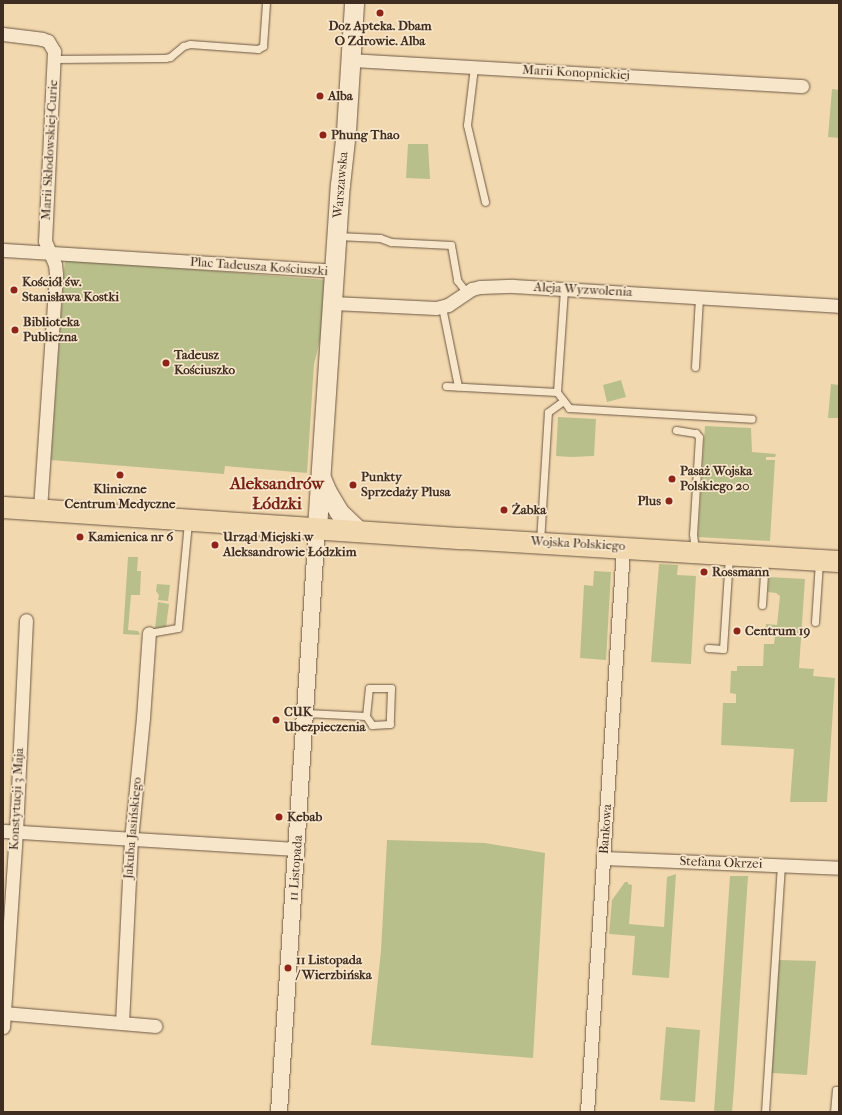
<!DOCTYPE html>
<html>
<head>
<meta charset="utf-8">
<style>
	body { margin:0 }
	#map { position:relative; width:842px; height:1115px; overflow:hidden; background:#f2d8ae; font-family:"IM FELL French Canon",serif }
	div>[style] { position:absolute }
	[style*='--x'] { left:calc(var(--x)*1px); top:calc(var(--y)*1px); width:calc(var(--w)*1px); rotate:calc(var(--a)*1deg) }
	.green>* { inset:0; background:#b9bf8b }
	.roads { filter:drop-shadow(0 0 1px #6c5845) drop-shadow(0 0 1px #6c5845) }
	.service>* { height:7px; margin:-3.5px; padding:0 3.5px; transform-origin:3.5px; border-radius:3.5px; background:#f7e6ca }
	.minor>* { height:13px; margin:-6.5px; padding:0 6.5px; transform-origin:6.5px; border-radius:6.5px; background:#f7e6ca }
	.tertiary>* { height:16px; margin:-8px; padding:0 8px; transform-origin:8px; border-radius:8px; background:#f7e6ca }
	.secondary>* { height:19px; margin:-9.5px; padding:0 9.5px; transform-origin:9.5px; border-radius:9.5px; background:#f7e6ca }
	.primary>* { height:21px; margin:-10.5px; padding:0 10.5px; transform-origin:10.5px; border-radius:10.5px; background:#f2d8ae }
	.dots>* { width:11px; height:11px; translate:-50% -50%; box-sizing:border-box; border:2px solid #f7e6ca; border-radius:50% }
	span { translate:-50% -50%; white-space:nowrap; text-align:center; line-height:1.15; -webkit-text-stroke:3.5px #f7e6ca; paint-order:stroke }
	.poi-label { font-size:13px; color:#402d22; font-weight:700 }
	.left { translate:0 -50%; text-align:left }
	.right { translate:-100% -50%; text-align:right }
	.street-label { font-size:13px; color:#402d22 }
	.district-label { font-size:17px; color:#7a1f14; font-weight:700 }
	.frame { position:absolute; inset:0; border:4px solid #402d22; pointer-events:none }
</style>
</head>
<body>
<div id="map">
	<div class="green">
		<i style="clip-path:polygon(832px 89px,839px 90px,839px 138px,828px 137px)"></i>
		<i style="clip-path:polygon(408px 144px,428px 144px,430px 179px,406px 178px)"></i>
		<i style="clip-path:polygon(65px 259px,327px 280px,325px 320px,314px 364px,307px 473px,225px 466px,224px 474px,51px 460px)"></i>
		<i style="clip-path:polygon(621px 380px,626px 397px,607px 402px,603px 385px)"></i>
		<i style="clip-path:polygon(831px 384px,839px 385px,839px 418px,828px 418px)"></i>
		<i style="clip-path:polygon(558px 417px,596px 419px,594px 456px,571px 457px,556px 456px)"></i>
		<i style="clip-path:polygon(705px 426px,751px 428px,752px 452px,776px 454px,775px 457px,766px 457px,766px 460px,775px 460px,770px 541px,698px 537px)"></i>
		<i style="clip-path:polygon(128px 557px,138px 557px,137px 571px,141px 571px,140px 595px,131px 595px,128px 630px,138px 631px,140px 634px,138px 635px,123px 634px)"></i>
		<i style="clip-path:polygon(659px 564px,678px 565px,677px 575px,696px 576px,691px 664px,651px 662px)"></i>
		<i style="clip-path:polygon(594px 571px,611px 572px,606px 660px,580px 658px,584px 585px,593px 586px)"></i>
		<i style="clip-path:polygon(769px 577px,805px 579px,799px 668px,814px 669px,813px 676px,835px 678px,827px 802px,790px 802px,794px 749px,721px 745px,723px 703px,736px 703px,736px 694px,730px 693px,731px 671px,737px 671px,737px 666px,763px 666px,764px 644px,774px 644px,775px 635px,765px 634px,766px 624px,777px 625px,780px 596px,776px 593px,768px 592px)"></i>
		<i style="clip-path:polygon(157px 584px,170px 585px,168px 601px,158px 600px,159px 595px,156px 591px)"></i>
		<i style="clip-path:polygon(158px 602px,169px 604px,166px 627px,155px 628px)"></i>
		<i style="clip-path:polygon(387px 840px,485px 843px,545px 853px,533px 1058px,371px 1045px,381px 951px)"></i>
		<i style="clip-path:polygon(676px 874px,669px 978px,632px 975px,635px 936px,609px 934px,612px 900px,625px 882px,628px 882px,628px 884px,632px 885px,629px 924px,664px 927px,667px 877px)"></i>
		<i style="clip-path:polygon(730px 876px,748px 876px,734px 1088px,732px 1112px,714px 1112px)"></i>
		<i style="clip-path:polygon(779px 960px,816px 961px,807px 1075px,772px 1073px)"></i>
		<i style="clip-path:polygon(666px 1027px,700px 1030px,695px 1102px,660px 1100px)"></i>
	</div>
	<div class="roads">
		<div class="service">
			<i style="--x:54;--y:59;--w:111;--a:-0.5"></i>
			<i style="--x:165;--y:58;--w:5;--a:-11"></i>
			<i style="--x:170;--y:57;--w:17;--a:-40"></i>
			<i style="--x:183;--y:46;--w:7;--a:-16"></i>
			<i style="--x:190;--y:44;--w:68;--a:4.2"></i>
			<i style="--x:258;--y:49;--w:6;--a:-31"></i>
			<i style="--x:263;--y:46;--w:43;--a:-86"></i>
			<i style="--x:474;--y:67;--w:58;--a:96.9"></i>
			<i style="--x:467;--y:125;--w:79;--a:76.8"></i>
			<i style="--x:337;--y:236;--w:43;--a:2.7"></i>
			<i style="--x:380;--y:238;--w:12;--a:20"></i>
			<i style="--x:391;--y:242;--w:60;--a:2.9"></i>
			<i style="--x:451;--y:245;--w:36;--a:80"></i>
			<i style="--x:457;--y:280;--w:15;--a:53"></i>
			<i style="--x:442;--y:307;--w:81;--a:78.6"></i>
			<i style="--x:695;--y:367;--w:70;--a:-86.7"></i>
			<i style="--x:446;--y:386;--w:111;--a:3.1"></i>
			<i style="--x:557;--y:392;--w:103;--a:-86.1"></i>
			<i style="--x:557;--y:392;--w:20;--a:53"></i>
			<i style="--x:569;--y:408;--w:183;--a:3.4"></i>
			<i style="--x:676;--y:430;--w:20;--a:9"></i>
			<i style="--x:696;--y:433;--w:5;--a:53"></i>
			<i style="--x:699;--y:437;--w:97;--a:93.5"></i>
			<i style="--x:693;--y:534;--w:17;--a:83"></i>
			<i style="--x:540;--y:542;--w:130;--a:-86.5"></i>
			<i style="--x:548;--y:412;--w:19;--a:-36"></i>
			<i style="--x:762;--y:605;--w:46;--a:-86.3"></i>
			<i style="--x:815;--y:622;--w:60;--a:-86.2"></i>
			<i style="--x:149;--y:633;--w:29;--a:-10"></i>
			<i style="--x:178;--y:628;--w:106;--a:-84.6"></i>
			<i style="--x:708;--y:648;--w:15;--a:4"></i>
			<i style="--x:723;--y:649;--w:93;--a:-86.3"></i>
			<i style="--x:306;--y:713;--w:60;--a:2.9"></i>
			<i style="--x:366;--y:716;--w:28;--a:-84"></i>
			<i style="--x:369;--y:688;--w:22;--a:0"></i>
			<i style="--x:391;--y:688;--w:36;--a:92"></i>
			<i style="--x:390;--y:724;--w:18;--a:177"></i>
			<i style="--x:372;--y:725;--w:11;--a:-124"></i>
			<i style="--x:765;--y:1112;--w:248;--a:-86.3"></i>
			<i style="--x:834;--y:1112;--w:22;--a:-85"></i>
			<i style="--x:836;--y:1090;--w:3;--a:0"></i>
		</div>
		<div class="minor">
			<i style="--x:3;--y:34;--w:39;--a:7"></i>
			<i style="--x:42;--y:39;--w:6;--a:18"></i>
			<i style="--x:48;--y:41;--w:12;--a:59"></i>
			<i style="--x:54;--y:51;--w:190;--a:92.7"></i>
			<i style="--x:45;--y:241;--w:25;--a:67"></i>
			<i style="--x:55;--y:264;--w:10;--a:84"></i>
			<i style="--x:56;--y:274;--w:236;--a:93.9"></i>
			<i style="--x:351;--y:60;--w:452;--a:3.3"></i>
			<i style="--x:3;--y:250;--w:333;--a:3.6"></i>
			<i style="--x:333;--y:303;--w:103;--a:2.8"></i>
			<i style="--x:436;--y:308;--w:12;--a:-14"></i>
			<i style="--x:448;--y:305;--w:29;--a:-34"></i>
			<i style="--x:472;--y:289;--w:8;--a:-14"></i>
			<i style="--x:480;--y:287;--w:33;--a:-2"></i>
			<i style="--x:513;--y:286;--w:327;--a:3.5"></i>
			<i style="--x:3;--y:831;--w:295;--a:3.5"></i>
			<i style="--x:604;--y:858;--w:235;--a:2.4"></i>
			<i style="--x:4;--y:1013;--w:152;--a:4.9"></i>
			<i style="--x:122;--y:1023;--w:183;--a:-87.2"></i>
			<i style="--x:131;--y:840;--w:123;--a:-84.4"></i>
			<i style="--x:143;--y:718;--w:85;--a:-86"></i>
			<i style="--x:3;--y:1027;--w:195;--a:-86.2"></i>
			<i style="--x:16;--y:832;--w:212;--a:-87.3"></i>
			<i style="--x:587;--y:1112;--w:566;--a:-86.35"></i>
		</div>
		<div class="tertiary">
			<i style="--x:279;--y:1112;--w:585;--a:-86.28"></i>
		</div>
		<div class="secondary">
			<i style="--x:321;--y:478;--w:15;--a:67"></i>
			<i style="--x:327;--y:492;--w:23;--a:59"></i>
			<i style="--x:339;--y:512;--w:28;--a:44"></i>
			<i style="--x:317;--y:528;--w:344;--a:-86.2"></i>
			<i style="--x:340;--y:185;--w:54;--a:-83.7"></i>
			<i style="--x:346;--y:131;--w:128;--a:-86.4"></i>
		</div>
		<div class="primary">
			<i style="--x:3;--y:507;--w:460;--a:3.9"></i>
			<i style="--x:462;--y:538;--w:378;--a:3.5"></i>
		</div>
	</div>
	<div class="dots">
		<i style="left:380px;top:13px;background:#8f2418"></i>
		<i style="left:320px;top:96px;background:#8f2418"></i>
		<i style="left:323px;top:135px;background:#8f2418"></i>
		<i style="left:14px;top:290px;background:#8f2418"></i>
		<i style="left:15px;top:330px;background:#8f2418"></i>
		<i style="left:166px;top:363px;background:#8f2418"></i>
		<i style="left:120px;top:475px;background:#8f2418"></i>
		<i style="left:672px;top:479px;background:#8f2418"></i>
		<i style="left:353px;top:485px;background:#8f2418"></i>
		<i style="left:669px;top:501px;background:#8f2418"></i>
		<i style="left:504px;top:510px;background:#8f2418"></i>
		<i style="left:80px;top:537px;background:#8f2418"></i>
		<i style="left:215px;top:545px;background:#8f2418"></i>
		<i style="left:704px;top:572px;background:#8f2418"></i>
		<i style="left:737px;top:631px;background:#8f2418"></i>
		<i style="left:276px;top:720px;background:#8f2418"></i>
		<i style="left:279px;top:817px;background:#8f2418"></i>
		<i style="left:288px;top:968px;background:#8f2418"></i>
	</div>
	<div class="poi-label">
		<span style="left:380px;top:34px">Doz Apteka. Dbam<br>O Zdrowie. Alba</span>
		<span class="left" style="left:328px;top:96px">Alba</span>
		<span class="left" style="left:331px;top:135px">Phung Thao</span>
		<span class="left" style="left:22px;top:290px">Kościół św.<br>Stanisława Kostki</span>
		<span class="left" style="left:23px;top:330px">Biblioteka<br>Publiczna</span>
		<span class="left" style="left:174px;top:363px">Tadeusz<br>Kościuszko</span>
		<span class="left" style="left:680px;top:479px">Pasaż Wojska<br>Polskiego 20</span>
		<span class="left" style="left:361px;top:485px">Punkty<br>Sprzedaży Plusa</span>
		<span style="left:120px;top:497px">Kliniczne<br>Centrum Medyczne</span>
		<span class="right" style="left:661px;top:501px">Plus</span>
		<span class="left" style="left:512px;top:510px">Żabka</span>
		<span class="left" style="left:88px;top:537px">Kamienica nr 6</span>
		<span class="left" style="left:223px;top:545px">Urząd Miejski w<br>Aleksandrowie Łódzkim</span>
		<span class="left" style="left:712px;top:572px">Rossmann</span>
		<span class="left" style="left:745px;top:631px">Centrum 19</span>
		<span class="left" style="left:284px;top:720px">CUK<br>Ubezpieczenia</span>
		<span class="left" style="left:287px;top:817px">Kebab</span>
		<span class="left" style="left:296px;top:968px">11 Listopada<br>/ Wierzbińska</span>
	</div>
	<div class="street-label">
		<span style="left:576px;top:73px;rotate:3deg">Marii Konopnickiej</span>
		<span style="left:50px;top:150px;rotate:-87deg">Marii Skłodowskiej-Curie</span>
		<span style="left:341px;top:185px;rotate:-85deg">Warszawska</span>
		<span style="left:259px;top:267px;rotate:4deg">Plac Tadeusza Kościuszki</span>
		<span style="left:583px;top:290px;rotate:3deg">Aleja Wyzwolenia</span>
		<span style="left:578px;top:544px;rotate:3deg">Wojska Polskiego</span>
		<span style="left:17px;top:799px;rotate:-87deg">Konstytucji 3 Maja</span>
		<span style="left:133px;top:828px;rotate:-85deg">Jakuba Jasińskiego</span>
		<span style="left:606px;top:829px;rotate:-86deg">Bankowa</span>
		<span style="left:721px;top:863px;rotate:2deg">Stefana Okrzei</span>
		<span style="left:296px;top:868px;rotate:-86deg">11 Listopada</span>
	</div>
	<div class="district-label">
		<span style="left:277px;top:494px">Aleksandrów<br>Łódzki</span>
	</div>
	<div class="frame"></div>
</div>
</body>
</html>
